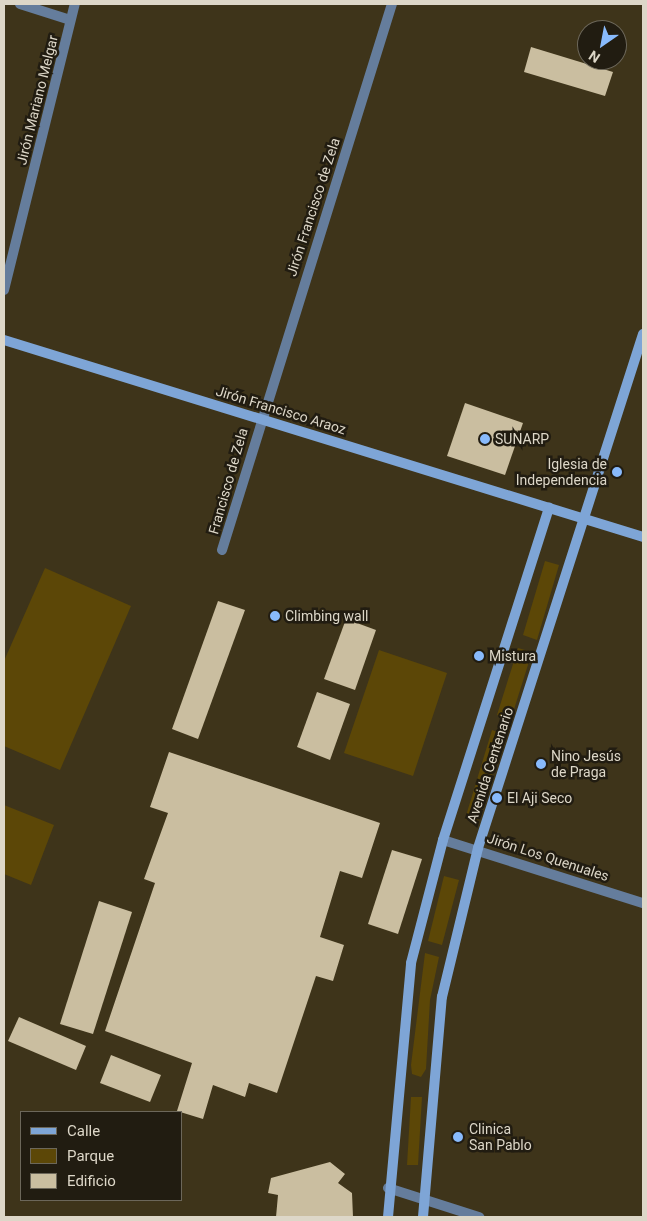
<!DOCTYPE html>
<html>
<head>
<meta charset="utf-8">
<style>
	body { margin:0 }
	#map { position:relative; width:647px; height:1221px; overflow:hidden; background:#3e341a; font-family:Roboto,sans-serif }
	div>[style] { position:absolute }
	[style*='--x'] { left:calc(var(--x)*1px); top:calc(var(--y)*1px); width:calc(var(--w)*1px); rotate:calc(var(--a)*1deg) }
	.green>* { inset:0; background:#5c4707 }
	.building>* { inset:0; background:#cabea0 }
	.street>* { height:10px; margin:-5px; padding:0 5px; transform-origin:5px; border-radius:5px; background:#657d9c }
	.secondary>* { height:10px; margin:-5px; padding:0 5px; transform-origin:5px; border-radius:5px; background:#7ea5d6 }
	.dots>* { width:14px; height:14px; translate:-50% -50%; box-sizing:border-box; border:2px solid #211c11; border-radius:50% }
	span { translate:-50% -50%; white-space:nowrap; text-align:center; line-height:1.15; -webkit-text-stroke:5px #211c11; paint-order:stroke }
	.street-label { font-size:14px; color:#ddd7c8 }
	.poi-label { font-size:14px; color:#ddd7c8 }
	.left { translate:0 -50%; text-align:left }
	.right { translate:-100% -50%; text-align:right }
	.frame { position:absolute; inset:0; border:5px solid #ddd7c8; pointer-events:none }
	.legend { position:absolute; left:20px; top:1111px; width:162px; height:90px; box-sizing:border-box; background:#211c11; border:1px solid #6c675a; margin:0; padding:6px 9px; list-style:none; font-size:15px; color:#ddd7c8 }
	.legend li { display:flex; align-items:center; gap:10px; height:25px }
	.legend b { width:25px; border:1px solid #6c675a }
	.north { position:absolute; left:577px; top:20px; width:50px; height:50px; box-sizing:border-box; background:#211c11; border:1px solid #6c675a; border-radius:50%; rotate:213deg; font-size:14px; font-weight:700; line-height:20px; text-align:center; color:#ddd7c8 }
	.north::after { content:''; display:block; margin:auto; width:18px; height:22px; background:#88bafc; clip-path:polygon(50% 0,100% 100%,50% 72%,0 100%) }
</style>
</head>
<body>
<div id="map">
	<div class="green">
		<i style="clip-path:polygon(545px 561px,559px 565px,537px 640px,523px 635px)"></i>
		<i style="clip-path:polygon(45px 568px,131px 606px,60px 770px,4px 746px,4px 661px)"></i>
		<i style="clip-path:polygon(518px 648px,532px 652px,511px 719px,497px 715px)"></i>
		<i style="clip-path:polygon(379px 650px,447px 673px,413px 776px,344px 753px)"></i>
		<i style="clip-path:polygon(492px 730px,504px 734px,477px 823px,465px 819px)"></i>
		<i style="clip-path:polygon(4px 805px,54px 825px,31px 885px,4px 874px)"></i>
		<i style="clip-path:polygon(444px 876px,459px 880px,442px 945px,428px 941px)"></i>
		<i style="clip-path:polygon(425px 953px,439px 957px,430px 1000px,426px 1069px,421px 1077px,412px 1074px,411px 1065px)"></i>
		<i style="clip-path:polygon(411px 1097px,422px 1097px,418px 1165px,407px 1165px)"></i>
	</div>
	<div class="building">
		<i style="clip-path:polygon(531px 47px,613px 72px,605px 96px,524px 72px)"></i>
		<i style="clip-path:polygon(465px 403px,523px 423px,505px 475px,447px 456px)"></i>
		<i style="clip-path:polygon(218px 601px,245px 610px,198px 739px,172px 729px)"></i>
		<i style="clip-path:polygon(346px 619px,376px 630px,355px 690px,324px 679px)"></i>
		<i style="clip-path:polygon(317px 692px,350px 704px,330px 760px,297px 747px)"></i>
		<i style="clip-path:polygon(169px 752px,380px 823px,362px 878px,340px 871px,320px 937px,344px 945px,333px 981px,316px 976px,277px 1093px,249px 1083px,245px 1097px,213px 1085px,203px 1119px,177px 1111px,192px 1063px,105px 1031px,155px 883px,144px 879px,168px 813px,150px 807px)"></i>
		<i style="clip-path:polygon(392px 850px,422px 859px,398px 934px,368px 924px)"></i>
		<i style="clip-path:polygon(99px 901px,132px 912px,93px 1034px,60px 1024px)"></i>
		<i style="clip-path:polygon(19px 1017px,86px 1046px,76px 1070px,8px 1041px)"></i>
		<i style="clip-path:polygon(111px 1055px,161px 1075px,150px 1102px,100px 1083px)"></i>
		<i style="clip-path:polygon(330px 1162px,345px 1174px,338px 1183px,352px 1193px,353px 1217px,276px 1217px,278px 1195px,268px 1193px,271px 1178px)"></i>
	</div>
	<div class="street">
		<i style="--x:20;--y:4;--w:52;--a:17.7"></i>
		<i style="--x:4;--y:290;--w:295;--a:-76.1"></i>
		<i style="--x:222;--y:550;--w:572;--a:-72.71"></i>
		<i style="--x:443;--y:840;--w:210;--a:17.5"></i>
		<i style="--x:388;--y:1188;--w:96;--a:17.7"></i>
	</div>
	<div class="secondary">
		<i style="--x:4;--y:340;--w:669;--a:17.13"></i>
		<i style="--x:388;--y:1217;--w:255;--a:-84.8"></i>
		<i style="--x:411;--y:963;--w:127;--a:-75.4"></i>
		<i style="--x:443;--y:840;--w:349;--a:-72.3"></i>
		<i style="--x:423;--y:1217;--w:221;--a:-85.1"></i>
		<i style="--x:442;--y:997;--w:153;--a:-76.4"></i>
		<i style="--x:478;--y:848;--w:540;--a:-72.2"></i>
	</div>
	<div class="dots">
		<i style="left:485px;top:439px;background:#88bafc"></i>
		<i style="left:617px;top:472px;background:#88bafc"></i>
		<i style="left:275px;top:616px;background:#88bafc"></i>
		<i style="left:479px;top:656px;background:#88bafc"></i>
		<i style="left:541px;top:764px;background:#88bafc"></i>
		<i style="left:497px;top:798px;background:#88bafc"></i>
		<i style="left:458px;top:1137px;background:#88bafc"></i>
	</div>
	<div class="street-label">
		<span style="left:37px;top:100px;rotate:-76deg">Jirón Mariano Melgar</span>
		<span style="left:313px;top:207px;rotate:-72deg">Jirón Francisco de Zela</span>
		<span style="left:281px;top:410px;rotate:17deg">Jirón Francisco Araoz</span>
		<span style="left:228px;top:481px;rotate:-74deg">Francisco de Zela</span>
		<span style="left:490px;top:765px;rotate:-72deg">Avenida Centenario</span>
		<span style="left:548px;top:857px;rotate:18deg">Jirón Los Quenuales</span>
	</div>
	<div class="poi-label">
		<span class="left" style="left:495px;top:439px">SUNARP</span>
		<span class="right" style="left:607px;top:472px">Iglesia de<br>Independencia</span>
		<span class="left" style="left:285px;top:616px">Climbing wall</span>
		<span class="left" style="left:489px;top:656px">Mistura</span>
		<span class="left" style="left:551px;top:764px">Nino Jesús<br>de Praga</span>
		<span class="left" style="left:507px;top:798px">El Aji Seco</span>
		<span class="left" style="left:469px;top:1137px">Clinica<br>San Pablo</span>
	</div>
	<div class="frame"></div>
	<ul class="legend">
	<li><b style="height:6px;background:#7ea5d6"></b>Calle</li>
	<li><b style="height:14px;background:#5c4707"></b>Parque</li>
	<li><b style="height:14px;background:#cabea0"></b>Edificio</li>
	</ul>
	<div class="north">N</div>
</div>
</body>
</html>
